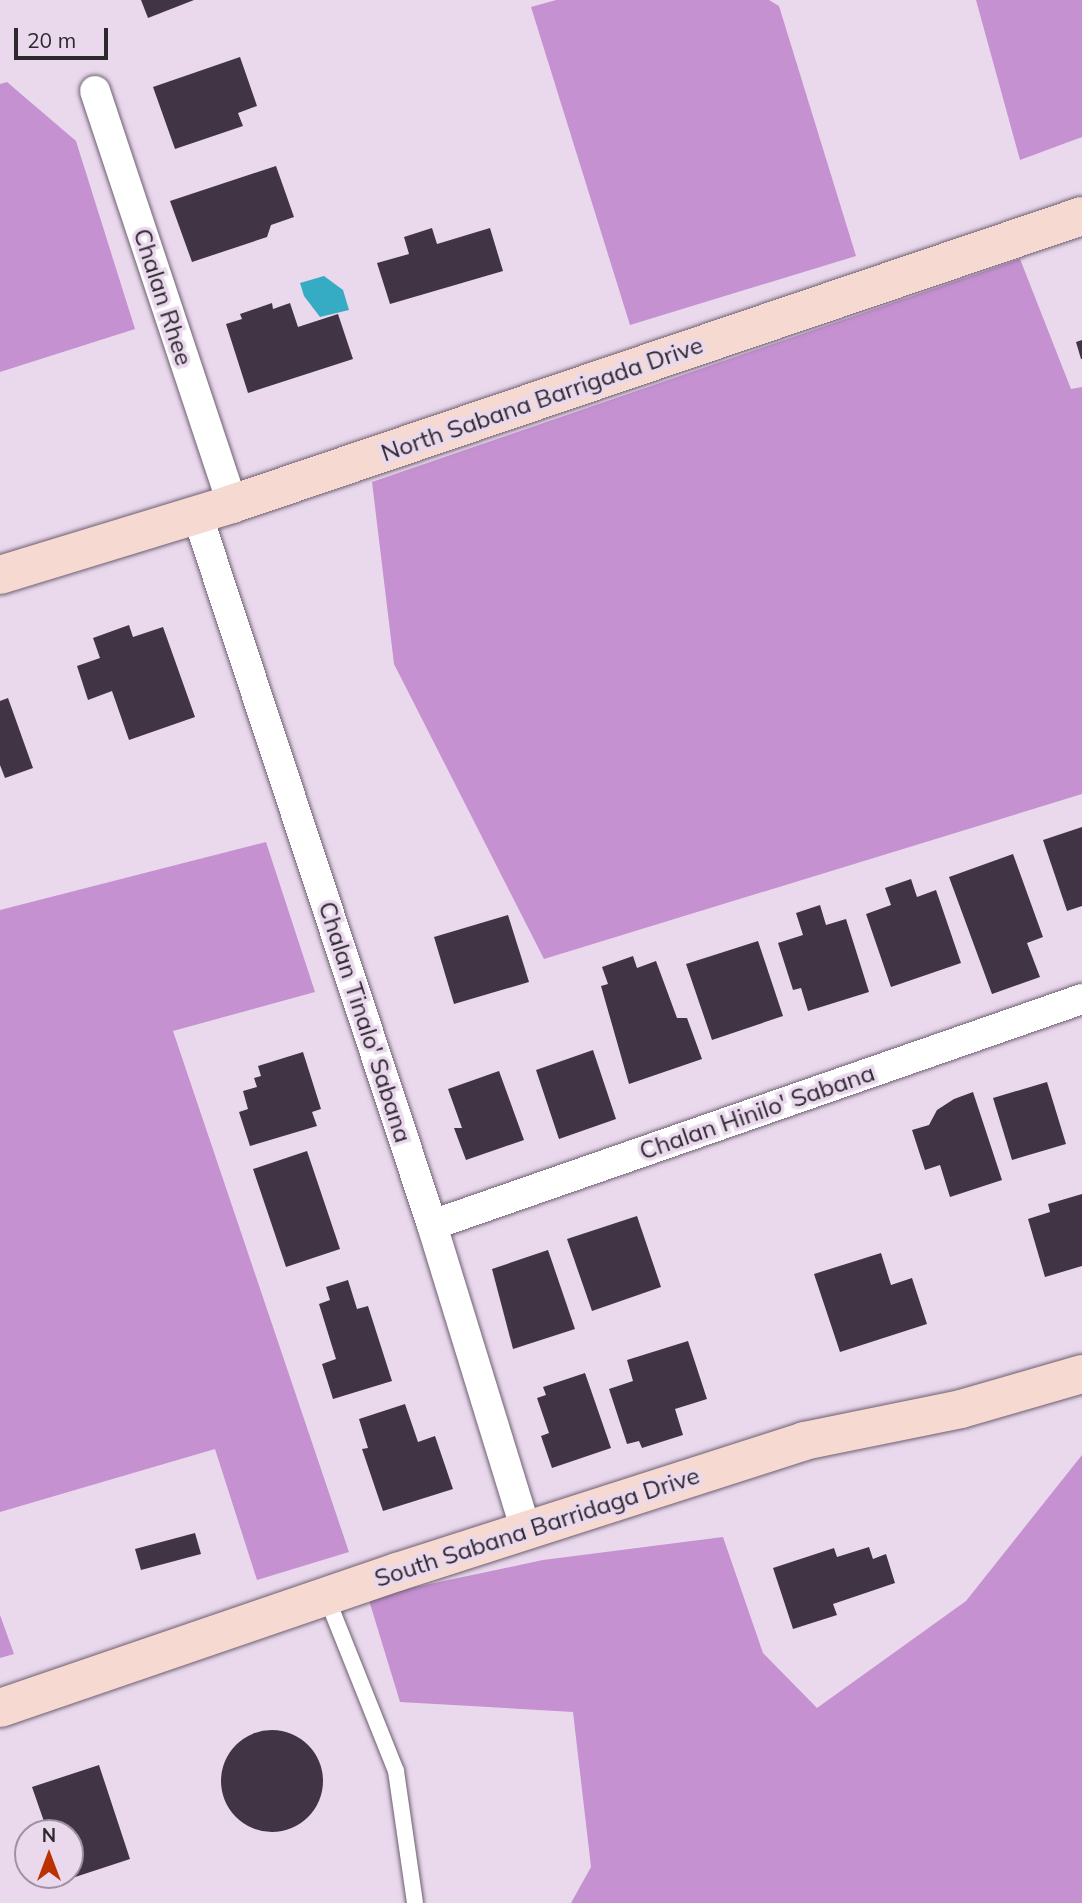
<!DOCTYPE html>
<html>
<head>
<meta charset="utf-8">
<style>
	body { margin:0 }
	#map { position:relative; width:1082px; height:1903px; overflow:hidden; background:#ead9ed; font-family:Mulish,sans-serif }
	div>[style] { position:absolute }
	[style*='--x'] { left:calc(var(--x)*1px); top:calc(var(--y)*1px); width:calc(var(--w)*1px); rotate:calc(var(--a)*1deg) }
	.forest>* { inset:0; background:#c591d1 }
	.water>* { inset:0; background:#36abc4 }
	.building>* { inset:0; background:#413444 }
	.round { border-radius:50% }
	.roads { filter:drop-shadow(0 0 2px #6d5e70) drop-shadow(0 0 2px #6d5e70) }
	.lane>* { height:16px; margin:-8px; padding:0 8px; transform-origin:8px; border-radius:8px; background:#fff }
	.street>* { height:30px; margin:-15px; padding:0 15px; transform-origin:15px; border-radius:15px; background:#fff }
	.secondary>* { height:38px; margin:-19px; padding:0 19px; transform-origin:19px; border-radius:19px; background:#f6dad2 }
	span { translate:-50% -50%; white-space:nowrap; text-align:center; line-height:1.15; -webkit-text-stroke:7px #ead9ed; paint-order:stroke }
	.street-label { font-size:24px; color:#2d272e }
	.north { position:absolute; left:14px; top:1819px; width:70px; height:70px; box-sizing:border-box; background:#ead9ed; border:2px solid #9e92a1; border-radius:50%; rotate:0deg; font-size:19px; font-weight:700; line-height:28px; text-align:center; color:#2d272e }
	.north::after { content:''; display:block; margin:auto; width:24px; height:32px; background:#bb3202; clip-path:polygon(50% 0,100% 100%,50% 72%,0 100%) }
	.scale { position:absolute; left:14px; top:28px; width:94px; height:32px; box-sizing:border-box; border:4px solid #2d272e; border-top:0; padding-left:9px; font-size:21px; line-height:24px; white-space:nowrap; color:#2d272e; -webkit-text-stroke:5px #ead9ed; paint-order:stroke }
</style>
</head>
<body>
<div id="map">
	<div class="forest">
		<i style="clip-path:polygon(556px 0,769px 0,779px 6px,856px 256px,630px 325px,531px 7px)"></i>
		<i style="clip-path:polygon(976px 0,1082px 0,1082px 137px,1020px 160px)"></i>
		<i style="clip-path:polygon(7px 82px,76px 141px,135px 329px,0 372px,0 84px)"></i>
		<i style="clip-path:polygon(1020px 259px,1071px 389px,1082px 387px,1082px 794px,544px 959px,394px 664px,372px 482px)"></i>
		<i style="clip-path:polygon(266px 842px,315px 992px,173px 1031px,349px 1552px,257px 1580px,215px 1449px,0 1512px,0 910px)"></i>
		<i style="clip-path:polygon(1082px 1455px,1082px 1903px,571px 1903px,591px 1867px,573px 1712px,400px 1702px,368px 1597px,543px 1560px,723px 1537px,763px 1653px,817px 1708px,966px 1601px)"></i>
		<i style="clip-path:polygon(0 1615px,14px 1654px,0 1658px)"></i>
	</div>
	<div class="water">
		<i style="clip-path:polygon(324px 276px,343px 290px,349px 310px,320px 317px,304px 296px,300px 283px)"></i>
	</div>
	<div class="building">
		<i style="clip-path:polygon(141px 0,194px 0,148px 18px)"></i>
		<i style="clip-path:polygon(240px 57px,257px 106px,238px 113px,243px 126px,175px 149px,153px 87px)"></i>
		<i style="clip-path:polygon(276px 166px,294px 217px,271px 225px,267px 237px,192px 262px,170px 201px)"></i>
		<i style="clip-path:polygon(432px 228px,437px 244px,490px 228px,503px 271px,390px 304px,377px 263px,409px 254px,404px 237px)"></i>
		<i style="clip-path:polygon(272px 303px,273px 309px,290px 303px,298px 327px,338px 314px,353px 359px,248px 393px,226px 324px,242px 319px,240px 314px)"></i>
		<i style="clip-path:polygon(1082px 340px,1082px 359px,1081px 359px,1076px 342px)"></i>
		<i style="clip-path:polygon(129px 625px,133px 637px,163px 627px,195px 717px,129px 740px,112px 691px,88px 700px,77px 666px,100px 658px,93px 638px)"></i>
		<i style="clip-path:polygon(8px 698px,33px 768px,5px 778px,0 765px,0 701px)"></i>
		<i style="clip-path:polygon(1082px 827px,1082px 906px,1067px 911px,1043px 840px)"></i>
		<i style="clip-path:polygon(1013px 854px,1043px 937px,1027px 943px,1040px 977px,992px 994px,949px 877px)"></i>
		<i style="clip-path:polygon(911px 879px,917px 897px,936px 890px,961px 963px,891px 987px,866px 914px,891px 905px,885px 888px)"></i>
		<i style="clip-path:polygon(820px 905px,826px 925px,846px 919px,869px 992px,808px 1011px,801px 988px,793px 990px,778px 943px,803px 935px,796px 913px)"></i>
		<i style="clip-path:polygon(508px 915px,529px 982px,454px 1004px,434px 937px)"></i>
		<i style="clip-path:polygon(758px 941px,783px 1016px,712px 1040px,686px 964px)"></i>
		<i style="clip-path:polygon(633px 956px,637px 968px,656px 961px,677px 1018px,687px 1018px,702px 1059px,629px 1084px,601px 986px,608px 984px,602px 967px)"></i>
		<i style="clip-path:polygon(593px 1050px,616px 1119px,559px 1139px,536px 1070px)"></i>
		<i style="clip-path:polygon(303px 1052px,321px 1109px,312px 1112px,317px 1126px,250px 1146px,239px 1112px,248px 1109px,243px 1091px,257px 1087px,254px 1078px,261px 1076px,258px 1066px)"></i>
		<i style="clip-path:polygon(499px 1071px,524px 1140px,466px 1160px,454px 1128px,462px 1128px,448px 1089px)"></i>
		<i style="clip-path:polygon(1047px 1082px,1066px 1144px,1012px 1160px,993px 1098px)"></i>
		<i style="clip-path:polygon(973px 1092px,1002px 1180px,950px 1197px,940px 1165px,925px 1170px,912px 1130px,929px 1125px,937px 1110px,954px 1099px)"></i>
		<i style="clip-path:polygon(307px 1151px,340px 1249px,286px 1267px,253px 1169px)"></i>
		<i style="clip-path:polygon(1082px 1194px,1082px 1266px,1045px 1277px,1028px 1219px,1050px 1212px,1048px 1204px)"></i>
		<i style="clip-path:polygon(637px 1216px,661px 1287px,592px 1311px,567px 1239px)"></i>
		<i style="clip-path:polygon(548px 1250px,575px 1329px,513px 1349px,492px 1269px)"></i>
		<i style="clip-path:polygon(881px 1253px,891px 1285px,912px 1278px,927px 1324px,840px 1352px,814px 1274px)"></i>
		<i style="clip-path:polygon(348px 1280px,357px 1309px,368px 1306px,392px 1381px,333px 1399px,322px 1364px,336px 1359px,319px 1304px,330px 1300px,326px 1287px)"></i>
		<i style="clip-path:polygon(688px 1341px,707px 1399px,675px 1409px,683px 1435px,642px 1448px,639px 1441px,627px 1444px,609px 1389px,633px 1381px,627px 1360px)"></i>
		<i style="clip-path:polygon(585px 1373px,611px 1448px,552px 1468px,541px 1436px,549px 1433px,537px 1398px,546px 1395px,543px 1387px)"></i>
		<i style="clip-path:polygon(405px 1404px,418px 1442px,435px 1436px,453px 1489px,383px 1511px,362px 1449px,368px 1448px,359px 1419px)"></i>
		<i style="clip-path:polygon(195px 1533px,201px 1554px,141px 1570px,135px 1549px)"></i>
		<i style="clip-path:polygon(869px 1547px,873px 1559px,886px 1554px,895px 1583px,833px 1604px,837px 1615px,793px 1629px,773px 1568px,834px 1548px,837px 1557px)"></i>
		<i class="round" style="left:221px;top:1730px;width:102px;height:102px"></i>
		<i style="clip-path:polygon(99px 1765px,130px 1859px,63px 1881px,61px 1875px,70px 1875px,70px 1833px,48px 1833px,32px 1787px)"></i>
	</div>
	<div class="roads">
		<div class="lane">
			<i style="--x:326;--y:1596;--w:188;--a:68.2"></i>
			<i style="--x:396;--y:1771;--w:133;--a:81.8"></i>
		</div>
		<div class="street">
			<i style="--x:95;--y:91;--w:435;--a:71.6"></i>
			<i style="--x:197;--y:514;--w:749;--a:71.71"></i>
			<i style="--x:432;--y:1225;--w:320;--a:72.9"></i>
			<i style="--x:432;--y:1225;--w:688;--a:-19.17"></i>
		</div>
		<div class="secondary">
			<i style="--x:0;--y:575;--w:243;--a:-17"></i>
			<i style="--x:232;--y:504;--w:897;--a:-18.72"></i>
			<i style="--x:0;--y:1708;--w:420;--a:-18.9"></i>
			<i style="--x:397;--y:1572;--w:428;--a:-17.8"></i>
			<i style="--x:804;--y:1441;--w:160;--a:-11.5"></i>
			<i style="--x:961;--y:1409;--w:126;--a:-16.1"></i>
		</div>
	</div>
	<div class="street-label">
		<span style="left:163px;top:297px;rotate:72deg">Chalan Rhee</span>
		<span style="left:542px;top:399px;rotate:-19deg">North Sabana Barrigada Drive</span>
		<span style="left:365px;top:1022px;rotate:72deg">Chalan Tinalo' Sabana</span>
		<span style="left:757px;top:1112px;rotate:-19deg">Chalan Hinilo' Sabana</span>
		<span style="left:537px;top:1527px;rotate:-18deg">South Sabana Barridaga Drive</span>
	</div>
	<div class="north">N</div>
	<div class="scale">20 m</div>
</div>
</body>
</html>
